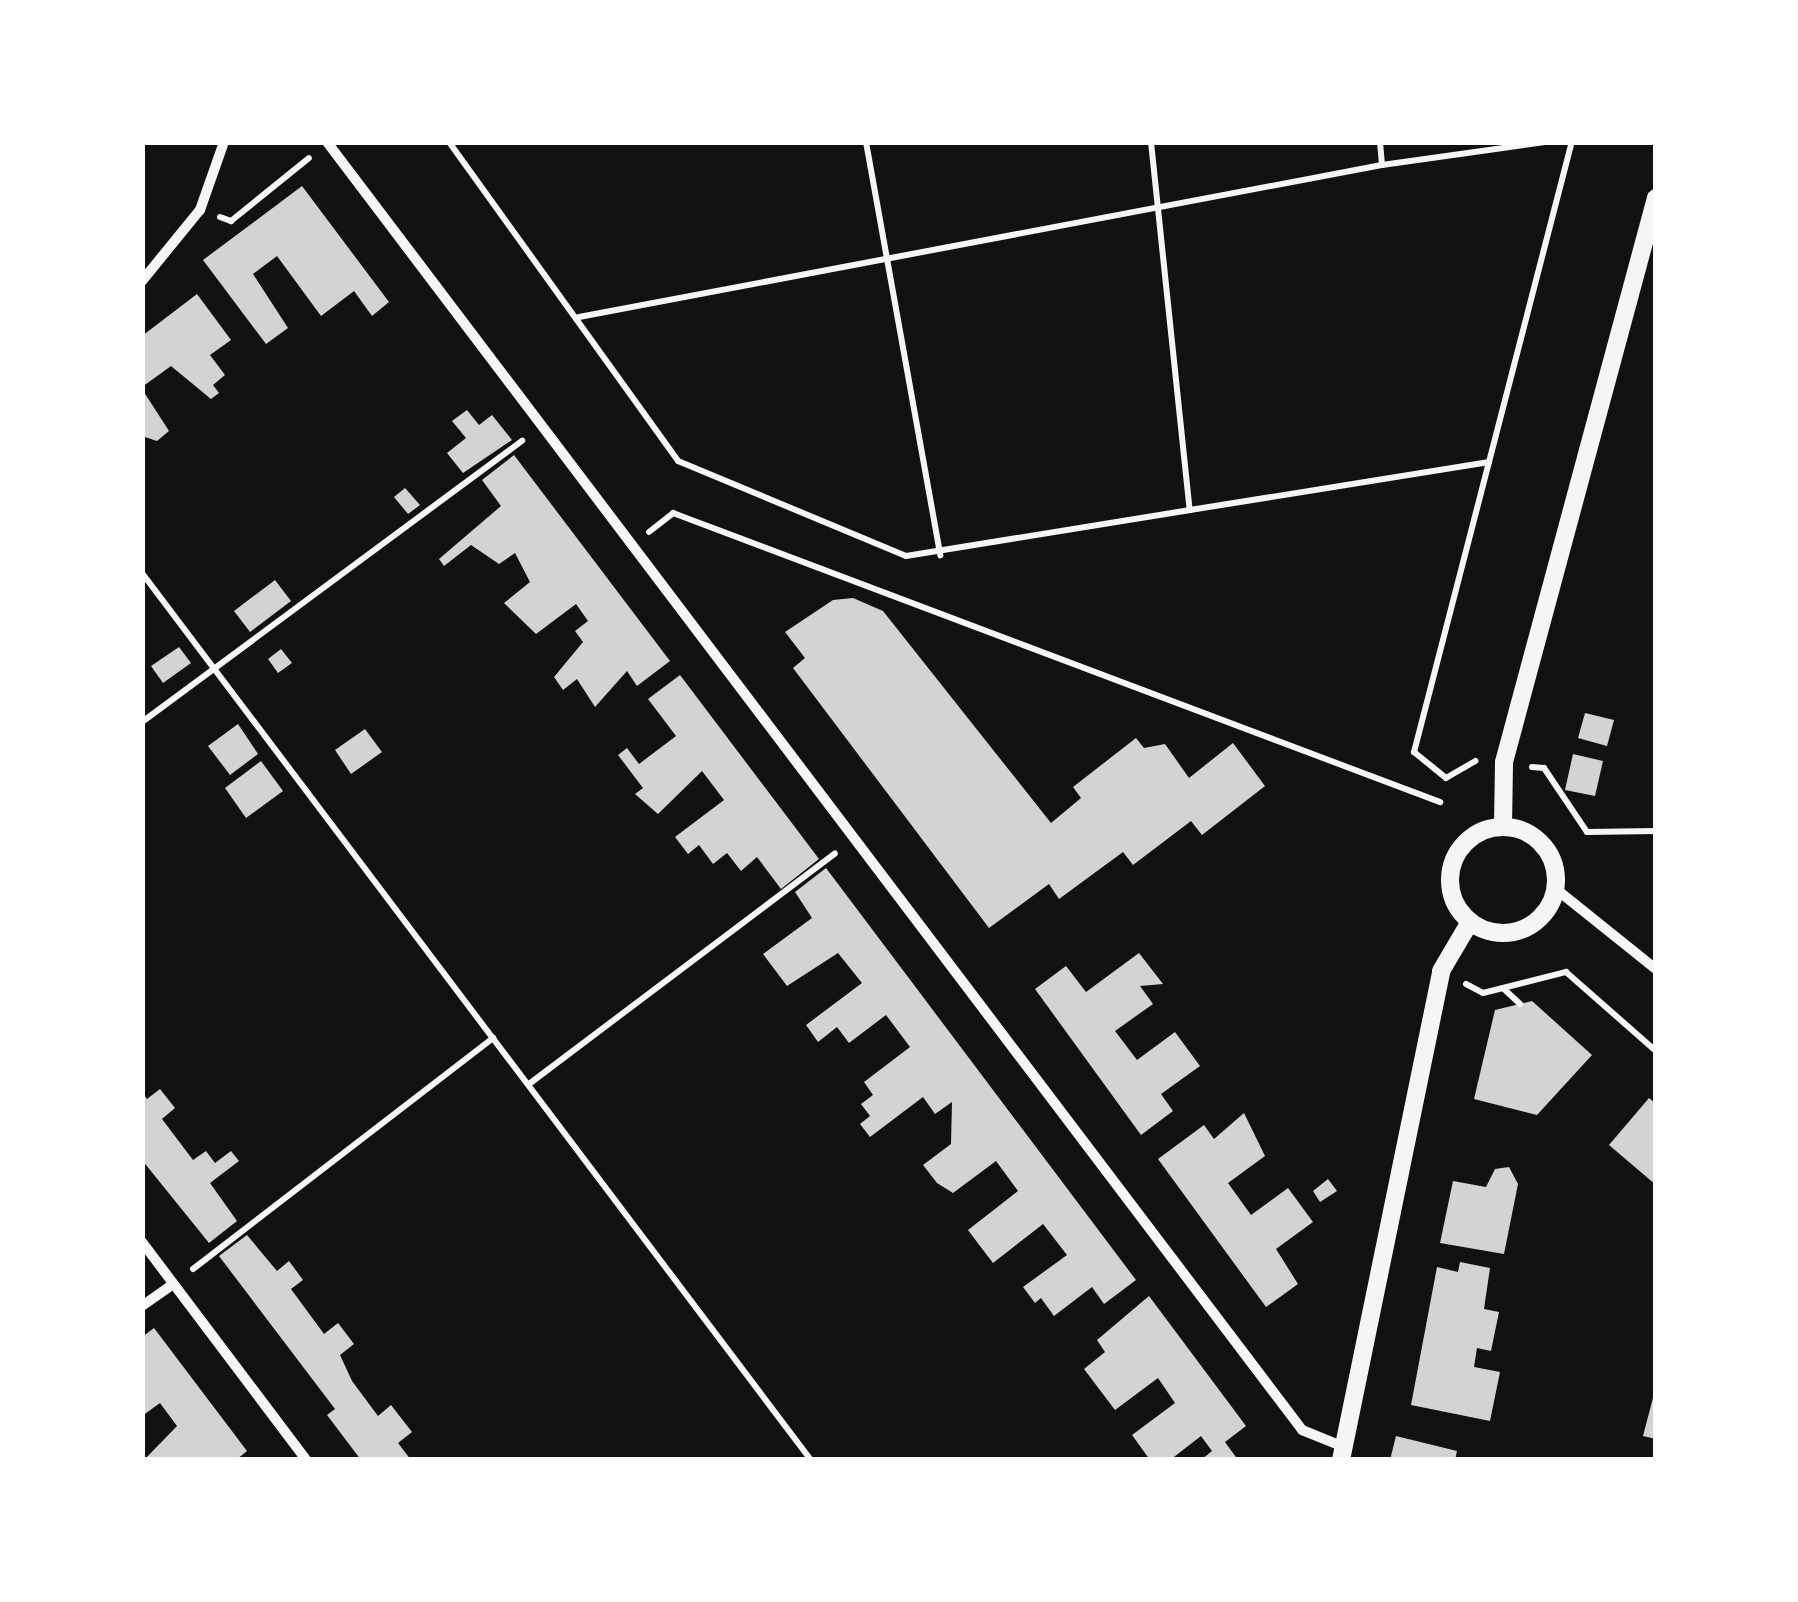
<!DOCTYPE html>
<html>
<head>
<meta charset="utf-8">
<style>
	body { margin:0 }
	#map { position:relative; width:1798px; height:1602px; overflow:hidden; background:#111; font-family:Figtree,sans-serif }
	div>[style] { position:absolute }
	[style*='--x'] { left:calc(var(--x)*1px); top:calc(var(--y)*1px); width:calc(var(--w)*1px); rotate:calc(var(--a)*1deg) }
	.building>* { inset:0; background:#d3d3d3 }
	.path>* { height:6px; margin:-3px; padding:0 3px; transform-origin:3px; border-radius:3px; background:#f5f5f5 }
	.minor>* { height:10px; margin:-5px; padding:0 5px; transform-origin:5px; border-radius:5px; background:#f5f5f5 }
	.tertiary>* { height:18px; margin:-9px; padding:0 9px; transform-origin:9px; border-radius:9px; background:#f5f5f5 }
	.tertiary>.ring { margin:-9px; padding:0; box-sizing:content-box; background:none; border:18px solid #f5f5f5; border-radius:50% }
	span { translate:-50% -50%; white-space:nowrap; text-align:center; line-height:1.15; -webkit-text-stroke:8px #fff; paint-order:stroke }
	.frame { position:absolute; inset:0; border:145px solid #fff; pointer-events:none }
</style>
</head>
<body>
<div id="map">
	<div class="building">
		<i style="clip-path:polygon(302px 186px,389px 302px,372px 316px,354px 291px,321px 316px,277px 256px,253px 274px,288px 328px,266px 344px,203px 260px)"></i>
		<i style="clip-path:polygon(197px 294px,231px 340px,210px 355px,225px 375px,213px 385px,219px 393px,211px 399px,171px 366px,142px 387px,142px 336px)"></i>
		<i style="clip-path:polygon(142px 389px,169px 431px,157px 441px,142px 436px)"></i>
		<i style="clip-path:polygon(467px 410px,479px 425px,492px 415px,512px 440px,463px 473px,447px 453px,466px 438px,452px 421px)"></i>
		<i style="clip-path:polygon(514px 455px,670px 661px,637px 686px,627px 671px,595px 707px,577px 679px,563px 690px,554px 677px,583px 642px,575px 631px,588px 621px,576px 604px,536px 634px,504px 603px,530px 582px,515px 553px,499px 564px,471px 545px,444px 566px,439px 559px,501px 506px,482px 480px)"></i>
		<i style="clip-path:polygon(405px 488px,420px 505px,408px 514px,394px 497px)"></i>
		<i style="clip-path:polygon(275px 580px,291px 601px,250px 632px,234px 611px)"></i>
		<i style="clip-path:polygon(853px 598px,883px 611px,1051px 823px,1081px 798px,1073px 787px,1136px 738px,1144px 748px,1165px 744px,1189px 778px,1233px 743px,1265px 786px,1202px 835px,1191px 821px,1133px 865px,1123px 852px,1059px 899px,1049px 884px,989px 928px,793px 668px,805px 658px,785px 632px,833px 600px)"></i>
		<i style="clip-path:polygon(179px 647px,191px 663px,163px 683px,151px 666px)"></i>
		<i style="clip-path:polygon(281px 649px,292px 663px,278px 673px,268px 659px)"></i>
		<i style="clip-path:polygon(680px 675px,819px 859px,781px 889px,757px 857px,741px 871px,727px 853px,713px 864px,699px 845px,688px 854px,675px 837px,724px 800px,702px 771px,658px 814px,635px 794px,643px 788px,618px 755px,627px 748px,639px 764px,676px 736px,648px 699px)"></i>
		<i style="clip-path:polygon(1585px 713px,1614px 720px,1607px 746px,1578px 738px)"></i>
		<i style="clip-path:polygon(238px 724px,258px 754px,230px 775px,208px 746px)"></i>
		<i style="clip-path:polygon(365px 729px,382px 752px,351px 774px,335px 750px)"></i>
		<i style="clip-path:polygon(1573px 754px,1603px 761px,1595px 796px,1565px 790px)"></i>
		<i style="clip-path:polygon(261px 761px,283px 791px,246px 818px,225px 788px)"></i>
		<i style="clip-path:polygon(826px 868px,1136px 1280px,1104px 1304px,1092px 1287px,1054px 1316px,1041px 1298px,1035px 1303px,1023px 1287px,1067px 1255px,1043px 1224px,993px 1263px,980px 1246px,968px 1230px,1018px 1191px,996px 1161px,953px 1193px,937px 1183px,923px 1165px,951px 1144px,952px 1102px,935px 1114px,923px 1097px,870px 1137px,860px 1124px,870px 1116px,861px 1104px,873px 1095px,864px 1082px,910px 1047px,886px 1015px,849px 1043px,837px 1027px,818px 1042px,806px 1025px,862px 983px,838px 953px,787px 986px,763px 954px,812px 918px,795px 892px)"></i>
		<i style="clip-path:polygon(1139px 953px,1163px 984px,1140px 986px,1153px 1004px,1115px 1031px,1137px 1060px,1175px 1032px,1200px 1066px,1161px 1094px,1173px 1111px,1141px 1135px,1035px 989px,1066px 966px,1086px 992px)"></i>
		<i style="clip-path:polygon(1532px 1001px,1592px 1055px,1537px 1115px,1474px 1099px,1495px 1010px)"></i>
		<i style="clip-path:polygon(160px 1089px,175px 1108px,162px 1119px,193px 1160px,206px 1151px,215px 1163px,231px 1151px,239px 1161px,210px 1183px,237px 1221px,209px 1243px,142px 1160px,142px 1092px,147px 1099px)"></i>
		<i style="clip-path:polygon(1649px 1098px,1656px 1104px,1656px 1185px,1609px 1145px)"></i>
		<i style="clip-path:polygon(1244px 1113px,1265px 1156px,1228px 1183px,1251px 1215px,1288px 1188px,1313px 1222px,1276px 1249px,1298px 1284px,1266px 1307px,1158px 1159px,1204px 1125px,1214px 1139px)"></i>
		<i style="clip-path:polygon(1509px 1167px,1518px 1184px,1504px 1254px,1440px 1243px,1453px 1181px,1486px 1187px,1495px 1169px)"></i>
		<i style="clip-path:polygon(1328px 1179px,1337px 1191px,1320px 1202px,1313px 1191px)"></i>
		<i style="clip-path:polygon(247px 1235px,277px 1271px,289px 1261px,303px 1280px,291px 1289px,324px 1334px,338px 1323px,354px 1344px,340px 1355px,352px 1381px,378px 1416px,391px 1405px,412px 1432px,398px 1443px,411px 1460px,361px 1460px,327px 1415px,335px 1409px,219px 1256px)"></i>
		<i style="clip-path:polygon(1460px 1262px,1490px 1268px,1484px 1309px,1499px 1312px,1491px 1351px,1477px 1348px,1474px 1367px,1500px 1372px,1490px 1421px,1411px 1405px,1437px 1267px,1458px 1272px)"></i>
		<i style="clip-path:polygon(1149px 1296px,1246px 1426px,1225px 1442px,1238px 1460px,1201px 1460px,1212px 1451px,1201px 1436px,1170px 1460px,1150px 1460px,1132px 1435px,1175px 1403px,1158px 1378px,1115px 1410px,1084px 1369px,1105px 1352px,1097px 1340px)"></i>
		<i style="clip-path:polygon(154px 1328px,247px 1451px,236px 1460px,144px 1460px,177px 1426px,160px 1403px,142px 1416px,142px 1337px)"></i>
		<i style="clip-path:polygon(1654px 1394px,1656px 1394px,1656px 1439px,1643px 1436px)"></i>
		<i style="clip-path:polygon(1396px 1436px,1457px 1451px,1455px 1460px,1390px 1460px)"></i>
	</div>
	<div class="path">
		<i style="--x:449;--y:142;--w:393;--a:54.3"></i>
		<i style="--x:678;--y:461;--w:247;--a:22.6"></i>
		<i style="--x:906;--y:556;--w:288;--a:-9.2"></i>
		<i style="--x:866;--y:142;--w:420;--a:79.8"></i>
		<i style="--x:1151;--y:142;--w:370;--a:84"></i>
		<i style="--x:1190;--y:510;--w:303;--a:-9.1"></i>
		<i style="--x:1489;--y:462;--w:300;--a:104.5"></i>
		<i style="--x:1414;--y:752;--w:41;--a:39.1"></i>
		<i style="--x:1446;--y:778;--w:34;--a:-30"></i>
		<i style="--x:1380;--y:142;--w:23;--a:85"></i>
		<i style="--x:220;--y:217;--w:12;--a:20"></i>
		<i style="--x:231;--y:221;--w:100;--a:-38.9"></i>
		<i style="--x:579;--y:317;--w:817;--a:-10.72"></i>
		<i style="--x:1382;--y:165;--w:166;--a:-8"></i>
		<i style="--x:1489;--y:462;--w:331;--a:-75.5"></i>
		<i style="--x:649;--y:532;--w:31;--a:-38"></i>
		<i style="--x:673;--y:513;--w:820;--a:20.65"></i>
		<i style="--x:142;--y:573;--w:1111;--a:52.98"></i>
		<i style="--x:142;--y:722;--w:473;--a:-36.5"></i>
		<i style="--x:1532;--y:767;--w:12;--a:5"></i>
		<i style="--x:1544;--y:768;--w:77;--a:56.1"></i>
		<i style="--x:1587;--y:832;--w:69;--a:-0.8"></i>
		<i style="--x:1466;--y:984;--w:19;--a:28"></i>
		<i style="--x:1483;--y:993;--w:86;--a:-14.2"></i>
		<i style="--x:1566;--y:972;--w:120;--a:41.3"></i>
		<i style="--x:1504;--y:989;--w:22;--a:43"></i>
		<i style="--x:529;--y:1084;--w:383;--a:-37"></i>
		<i style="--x:193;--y:1269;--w:379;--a:-37.6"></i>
	</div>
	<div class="minor">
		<i style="--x:327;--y:142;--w:1615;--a:52.87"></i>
		<i style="--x:1302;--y:1430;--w:45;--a:22"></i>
		<i style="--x:142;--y:281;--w:92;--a:-50.8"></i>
		<i style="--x:200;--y:210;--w:72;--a:-70.6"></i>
		<i style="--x:1556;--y:889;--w:128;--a:38.7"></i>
		<i style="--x:142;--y:1242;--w:273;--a:53"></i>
		<i style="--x:142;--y:1306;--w:38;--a:-35"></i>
	</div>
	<div class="tertiary">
		<i style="--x:1503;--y:827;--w:65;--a:-89.1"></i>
		<i style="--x:1504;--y:762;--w:584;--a:-74.92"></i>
		<i class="ring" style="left:1450px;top:827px;width:88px;height:88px"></i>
		<i style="--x:1341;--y:1460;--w:499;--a:-78.4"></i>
		<i style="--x:1441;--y:971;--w:57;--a:-59.4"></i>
	</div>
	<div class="frame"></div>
</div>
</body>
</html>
